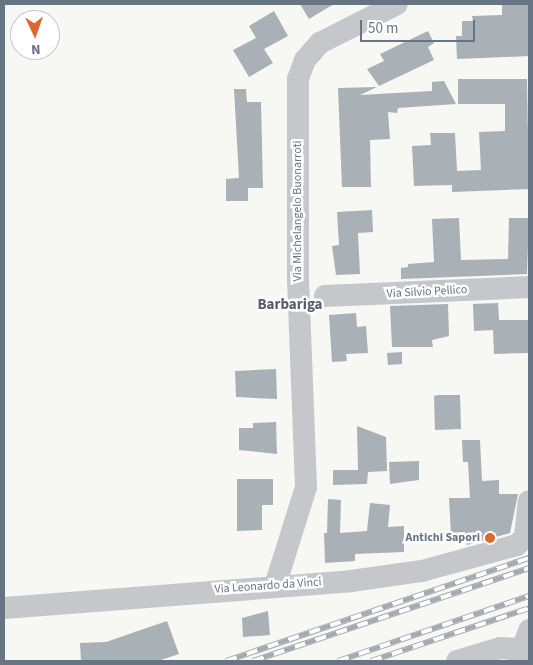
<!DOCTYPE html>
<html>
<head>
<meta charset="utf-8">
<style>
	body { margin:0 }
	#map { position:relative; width:533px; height:665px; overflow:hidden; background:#f7f7f4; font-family:"Source Sans 3",sans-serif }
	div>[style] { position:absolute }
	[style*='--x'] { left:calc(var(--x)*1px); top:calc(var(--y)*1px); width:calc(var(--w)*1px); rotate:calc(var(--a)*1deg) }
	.building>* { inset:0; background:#a9b0b6 }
	.minor>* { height:22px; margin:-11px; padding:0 11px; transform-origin:11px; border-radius:11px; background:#c5c7cb }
	.rail>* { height:5.5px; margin-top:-2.75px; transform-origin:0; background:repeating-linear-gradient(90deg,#fff 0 11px,#a5aab0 0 22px); box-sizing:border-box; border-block:1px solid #a5aab0 }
	.dots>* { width:14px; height:14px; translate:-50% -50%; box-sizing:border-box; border:2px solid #fff; border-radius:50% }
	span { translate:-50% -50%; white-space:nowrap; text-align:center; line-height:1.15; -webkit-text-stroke:5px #fff; paint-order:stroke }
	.street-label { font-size:12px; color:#677484 }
	.poi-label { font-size:12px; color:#677484; font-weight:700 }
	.right { translate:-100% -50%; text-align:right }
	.quarter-label { font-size:15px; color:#555e69; font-weight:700 }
	.frame { position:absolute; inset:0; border:5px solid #677484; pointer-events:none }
	.north { position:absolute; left:10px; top:10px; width:50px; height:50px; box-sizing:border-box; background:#fff; border:1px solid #c2c7ce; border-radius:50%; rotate:177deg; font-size:14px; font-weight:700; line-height:20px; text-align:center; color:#677484 }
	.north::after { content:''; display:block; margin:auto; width:18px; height:22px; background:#dc682f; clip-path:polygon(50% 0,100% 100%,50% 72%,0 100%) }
	.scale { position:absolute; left:360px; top:20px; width:115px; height:22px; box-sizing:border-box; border:2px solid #677484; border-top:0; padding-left:6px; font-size:15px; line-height:18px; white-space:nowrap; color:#677484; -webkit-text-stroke:4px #fff; paint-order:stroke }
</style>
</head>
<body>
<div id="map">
	<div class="building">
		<i style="clip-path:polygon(300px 4px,334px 4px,309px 19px)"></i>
		<i style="clip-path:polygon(502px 4px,529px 4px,529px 56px,457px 59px,456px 36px,462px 36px,462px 21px,473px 21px,472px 16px,502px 15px)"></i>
		<i style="clip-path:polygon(274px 11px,288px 36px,264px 49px,273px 63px,249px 77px,233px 50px,256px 38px,249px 26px)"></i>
		<i style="clip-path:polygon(428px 31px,434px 43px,428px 47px,434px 60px,379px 86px,367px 69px,384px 61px,380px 54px)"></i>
		<i style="clip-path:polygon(458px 79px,527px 79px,529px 189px,452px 192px,452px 185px,414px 186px,412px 146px,431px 145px,430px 133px,455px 133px,457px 171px,481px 170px,479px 132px,505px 131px,505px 104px,458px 104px)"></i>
		<i style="clip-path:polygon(444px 81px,456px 104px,398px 108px,397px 113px,388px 112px,390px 139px,370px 140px,371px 187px,342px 187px,338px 88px,377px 87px,360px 95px,432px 91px,432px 82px)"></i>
		<i style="clip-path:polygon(234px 89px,246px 89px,247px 102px,261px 102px,263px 188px,248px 188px,248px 201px,226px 201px,226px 179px,239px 178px)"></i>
		<i style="clip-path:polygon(372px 210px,373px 232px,358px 233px,360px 274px,336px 275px,332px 246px,339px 245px,337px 212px)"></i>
		<i style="clip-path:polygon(459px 218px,461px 260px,508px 259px,509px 218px,529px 218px,527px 274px,401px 279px,401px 268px,408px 267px,408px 264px,434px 262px,432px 219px)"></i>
		<i style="clip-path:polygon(498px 303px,499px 320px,529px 320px,529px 353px,494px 354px,493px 330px,474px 331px,473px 304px)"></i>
		<i style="clip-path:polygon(448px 304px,449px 336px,432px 340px,433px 347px,392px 347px,390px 306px)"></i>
		<i style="clip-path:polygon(356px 313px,357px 327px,366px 326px,368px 353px,346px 354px,347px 361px,332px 362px,329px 315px)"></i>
		<i style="clip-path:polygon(402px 352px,402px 364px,388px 365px,387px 353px)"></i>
		<i style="clip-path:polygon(276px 369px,277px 399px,236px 397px,235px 371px)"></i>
		<i style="clip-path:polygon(438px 395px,460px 395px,461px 429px,435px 430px,434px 396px)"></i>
		<i style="clip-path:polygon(276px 422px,277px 454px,239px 450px,239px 428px,253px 428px,253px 423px)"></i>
		<i style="clip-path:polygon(357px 426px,386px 437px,387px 471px,368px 472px,367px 484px,333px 485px,333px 470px,358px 470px)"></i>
		<i style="clip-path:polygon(462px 440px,480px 440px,482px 481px,499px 480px,499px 494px,518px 494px,510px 533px,467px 545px,465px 532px,451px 534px,449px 498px,470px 498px,468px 462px,463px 462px)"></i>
		<i style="clip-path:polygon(419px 461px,419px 480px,390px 484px,389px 462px)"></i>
		<i style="clip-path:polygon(237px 479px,273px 479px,273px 505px,262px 505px,262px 530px,237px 531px)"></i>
		<i style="clip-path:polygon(328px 499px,341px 500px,340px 533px,367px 531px,370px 503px,390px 505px,388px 527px,404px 526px,404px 552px,355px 554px,355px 561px,325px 563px,324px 533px,327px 533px)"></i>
		<i style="clip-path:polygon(268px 611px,270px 635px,243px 637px,242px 618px)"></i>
		<i style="clip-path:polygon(167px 621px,179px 654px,158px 661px,81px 661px,80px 643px,106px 642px)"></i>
	</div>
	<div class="minor">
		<i style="--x:325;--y:296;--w:204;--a:-2.5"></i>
		<i style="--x:275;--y:586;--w:104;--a:-72.6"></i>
		<i style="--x:306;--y:487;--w:206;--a:-92.2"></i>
		<i style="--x:298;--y:281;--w:202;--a:-90"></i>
		<i style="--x:298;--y:79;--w:20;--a:-70"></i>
		<i style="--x:305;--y:60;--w:23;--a:-49"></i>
		<i style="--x:320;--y:43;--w:86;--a:-26.9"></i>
		<i style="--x:4;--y:608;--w:348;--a:-4.4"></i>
		<i style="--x:351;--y:581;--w:72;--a:-8"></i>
		<i style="--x:422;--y:571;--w:98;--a:-15.3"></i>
		<i style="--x:517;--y:545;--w:11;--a:-45"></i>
		<i style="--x:525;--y:537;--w:36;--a:-84"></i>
		<i style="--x:457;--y:661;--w:45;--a:-16.8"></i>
		<i style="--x:500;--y:648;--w:19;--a:3"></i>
		<i style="--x:518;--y:661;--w:33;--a:-70"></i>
	</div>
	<div class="rail">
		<i style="--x:226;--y:661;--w:320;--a:-18.8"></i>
		<i style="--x:253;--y:661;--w:291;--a:-18.6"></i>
		<i style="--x:338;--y:661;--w:202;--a:-18.8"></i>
		<i style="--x:371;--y:661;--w:167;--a:-18.5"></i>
	</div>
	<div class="dots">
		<i style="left:490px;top:538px;background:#dc682f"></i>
	</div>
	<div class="street-label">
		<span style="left:298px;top:211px;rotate:-90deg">Via Michelangelo Buonarroti</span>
		<span style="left:427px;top:292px;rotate:-3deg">Via Silvio Pellico</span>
		<span style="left:268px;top:586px;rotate:-4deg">Via Leonardo da Vinci</span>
	</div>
	<div class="poi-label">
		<span class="right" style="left:480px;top:538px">Antichi Sapori</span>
	</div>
	<div class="quarter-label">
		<span style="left:290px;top:305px">Barbariga</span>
	</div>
	<div class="frame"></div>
	<div class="north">N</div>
	<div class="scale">50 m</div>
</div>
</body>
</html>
